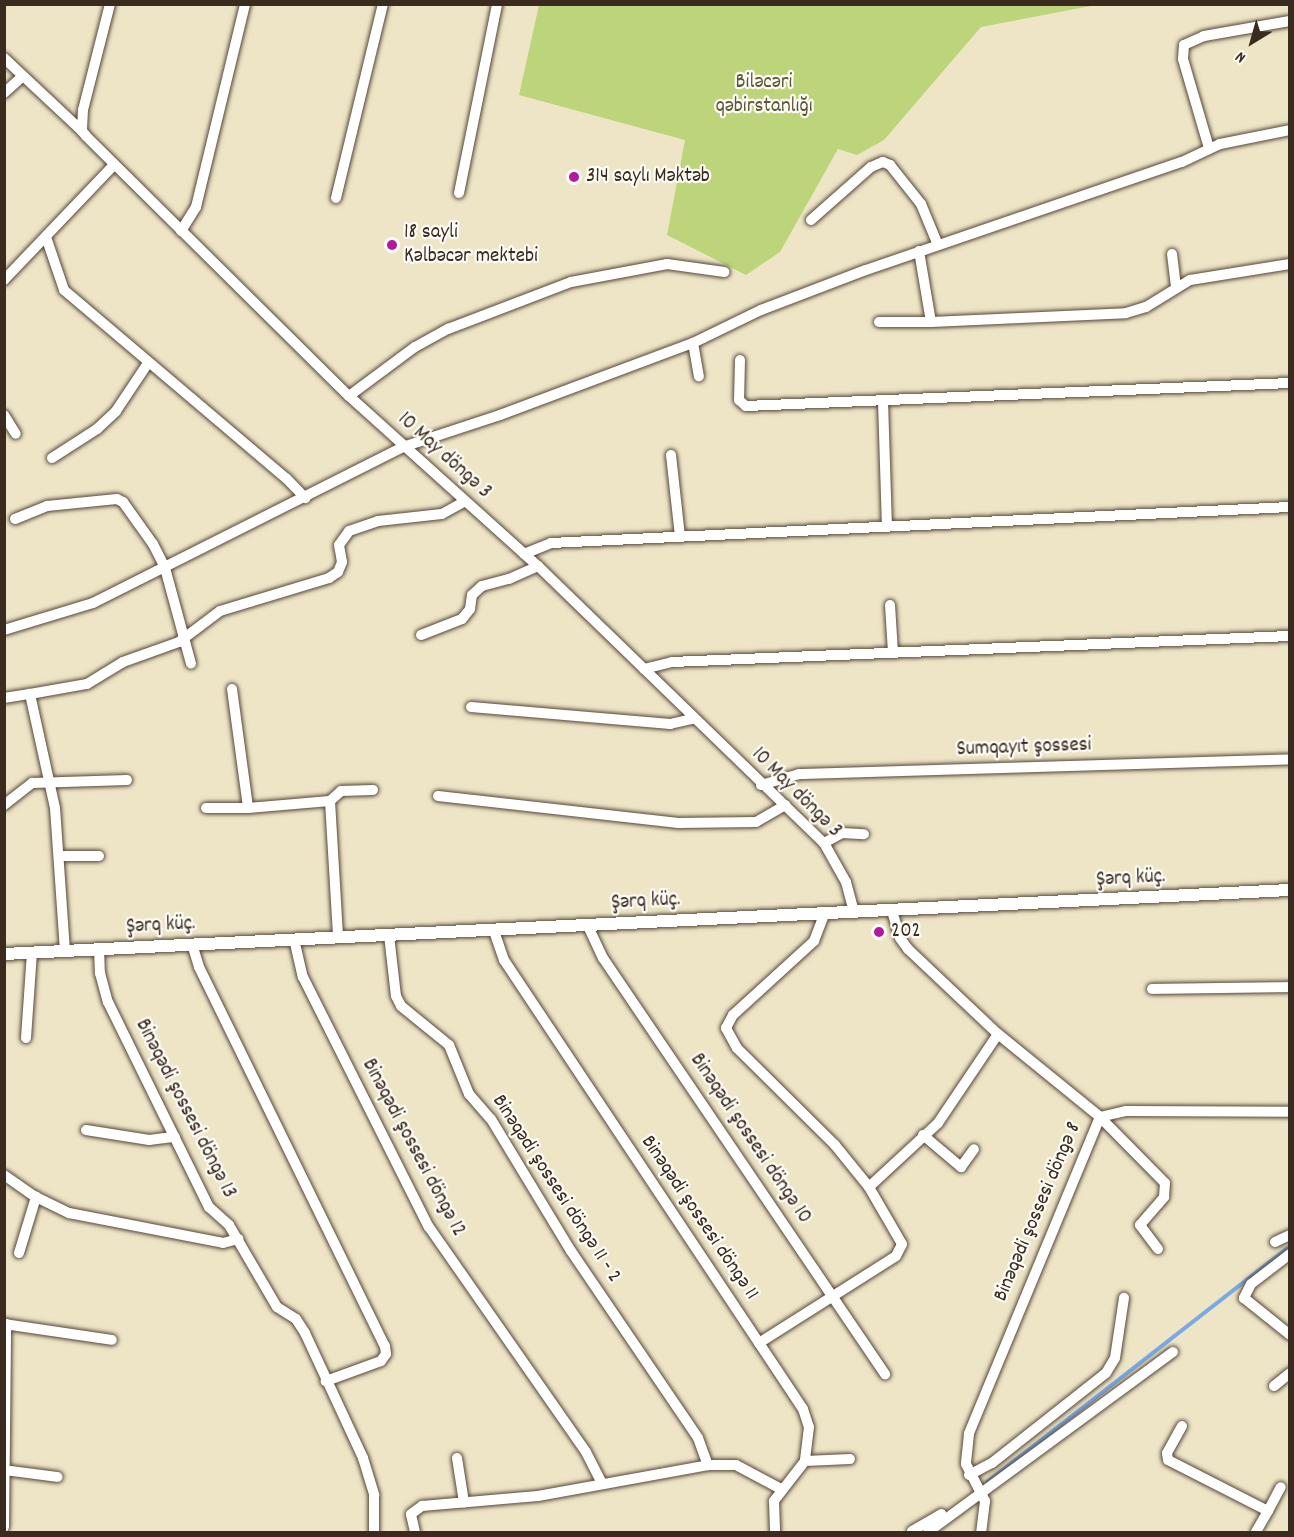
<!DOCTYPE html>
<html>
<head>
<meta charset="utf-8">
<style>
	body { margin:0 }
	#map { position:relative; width:1294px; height:1537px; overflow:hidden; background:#eee5c7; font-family:Dekko,sans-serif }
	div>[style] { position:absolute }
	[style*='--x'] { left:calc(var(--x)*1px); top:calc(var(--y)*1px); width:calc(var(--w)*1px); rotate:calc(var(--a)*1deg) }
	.green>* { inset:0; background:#bdd57a }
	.stream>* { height:4px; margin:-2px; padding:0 2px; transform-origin:2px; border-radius:2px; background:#7aa9e4 }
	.roads { filter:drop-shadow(0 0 2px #564637) drop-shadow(0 0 2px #564637) }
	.minor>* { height:10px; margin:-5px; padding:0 5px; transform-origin:5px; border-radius:5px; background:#fff }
	.tertiary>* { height:12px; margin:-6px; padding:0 6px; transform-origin:6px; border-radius:6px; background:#fff }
	.dots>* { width:16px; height:16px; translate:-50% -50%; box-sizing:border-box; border:3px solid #fdfcf7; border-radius:50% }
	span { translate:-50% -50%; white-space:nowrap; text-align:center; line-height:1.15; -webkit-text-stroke:4.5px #fdfcf7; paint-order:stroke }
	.park-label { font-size:21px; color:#5c5535 }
	.poi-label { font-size:21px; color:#3b2a1e }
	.left { translate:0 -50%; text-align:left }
	.street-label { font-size:21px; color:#3b2a1e }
	.frame { position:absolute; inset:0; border:6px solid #3b2a1e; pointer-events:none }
	.north { position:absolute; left:1222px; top:12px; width:60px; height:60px; -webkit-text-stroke:4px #fdfcf7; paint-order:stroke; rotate:217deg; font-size:16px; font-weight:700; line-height:24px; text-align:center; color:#3b2a1e }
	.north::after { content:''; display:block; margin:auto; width:21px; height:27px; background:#3b2a1e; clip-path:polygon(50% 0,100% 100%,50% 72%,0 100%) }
</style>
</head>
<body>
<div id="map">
	<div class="green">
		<i style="clip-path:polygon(539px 5px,539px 4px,1096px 5px,981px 27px,884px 140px,857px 155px,838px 149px,780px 252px,746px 275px,667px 235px,685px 140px,519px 95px)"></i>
	</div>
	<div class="stream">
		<i style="--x:987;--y:1482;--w:384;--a:-37.9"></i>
	</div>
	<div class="roads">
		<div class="minor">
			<i style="--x:110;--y:4;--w:109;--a:104.3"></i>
			<i style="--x:83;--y:110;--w:21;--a:93"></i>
			<i style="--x:82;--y:131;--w:6;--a:51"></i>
			<i style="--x:86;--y:136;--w:370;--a:44.7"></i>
			<i style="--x:349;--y:396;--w:254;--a:42"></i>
			<i style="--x:538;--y:566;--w:398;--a:44.1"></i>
			<i style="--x:824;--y:843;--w:45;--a:60.6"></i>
			<i style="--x:846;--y:882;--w:31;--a:75"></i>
			<i style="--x:4;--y:58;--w:107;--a:43.1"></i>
			<i style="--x:4;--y:93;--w:25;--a:-42"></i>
			<i style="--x:1209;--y:148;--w:93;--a:-106.3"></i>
			<i style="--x:1183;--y:59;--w:14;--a:-86"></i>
			<i style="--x:1184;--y:45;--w:22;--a:-24"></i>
			<i style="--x:1204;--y:36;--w:87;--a:-9.9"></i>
			<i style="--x:459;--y:193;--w:193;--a:-78.6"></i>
			<i style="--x:336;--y:198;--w:200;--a:-76.4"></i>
			<i style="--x:811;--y:220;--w:80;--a:-41.5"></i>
			<i style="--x:871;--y:167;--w:13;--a:-23"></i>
			<i style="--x:883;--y:162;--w:8;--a:23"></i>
			<i style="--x:890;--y:165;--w:50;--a:51.5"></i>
			<i style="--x:921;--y:204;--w:44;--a:67.5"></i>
			<i style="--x:181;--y:231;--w:28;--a:-58"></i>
			<i style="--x:196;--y:207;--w:209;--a:-76.4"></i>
			<i style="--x:46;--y:237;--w:56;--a:71.2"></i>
			<i style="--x:64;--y:290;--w:291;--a:40.3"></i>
			<i style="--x:286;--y:478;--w:28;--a:46"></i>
			<i style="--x:919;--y:251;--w:72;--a:80.4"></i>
			<i style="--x:931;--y:322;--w:195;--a:-2.6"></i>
			<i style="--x:1126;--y:313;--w:21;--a:-17"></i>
			<i style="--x:1146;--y:307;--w:52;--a:-31.5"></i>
			<i style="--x:1190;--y:280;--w:101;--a:-9.1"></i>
			<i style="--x:1172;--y:254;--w:31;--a:83"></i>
			<i style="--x:4;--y:280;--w:159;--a:-46.3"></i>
			<i style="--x:879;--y:322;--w:52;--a:0"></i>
			<i style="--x:693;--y:343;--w:34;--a:80"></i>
			<i style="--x:740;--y:360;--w:40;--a:91.4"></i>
			<i style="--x:739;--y:400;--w:9;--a:41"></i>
			<i style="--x:746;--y:406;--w:544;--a:-2.42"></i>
			<i style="--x:349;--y:396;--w:82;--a:-36.6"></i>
			<i style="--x:415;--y:347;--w:38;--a:-29"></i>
			<i style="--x:448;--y:329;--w:132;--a:-20.9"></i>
			<i style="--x:571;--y:282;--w:98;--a:-10.6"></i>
			<i style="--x:667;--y:264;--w:58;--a:8"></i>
			<i style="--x:883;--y:401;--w:124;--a:88.2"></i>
			<i style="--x:4;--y:415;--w:22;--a:58"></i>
			<i style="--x:671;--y:455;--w:82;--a:83.7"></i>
			<i style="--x:52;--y:458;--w:54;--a:-32.8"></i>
			<i style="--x:97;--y:429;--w:26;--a:-43"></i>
			<i style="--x:116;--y:411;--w:58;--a:-56.3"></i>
			<i style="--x:15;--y:519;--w:35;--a:-22"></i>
			<i style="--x:47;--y:506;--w:70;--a:-5.7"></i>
			<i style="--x:117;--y:499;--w:7;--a:27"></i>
			<i style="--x:123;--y:502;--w:52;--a:54.5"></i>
			<i style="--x:153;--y:544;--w:27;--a:63"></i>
			<i style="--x:165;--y:568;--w:99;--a:74.8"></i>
			<i style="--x:524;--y:554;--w:29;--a:-22"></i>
			<i style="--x:551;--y:543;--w:740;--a:-2.79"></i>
			<i style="--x:890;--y:605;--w:48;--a:86.4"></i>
			<i style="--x:4;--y:630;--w:93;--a:-16.9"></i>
			<i style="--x:93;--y:603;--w:347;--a:-26.7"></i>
			<i style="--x:403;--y:447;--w:102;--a:-18.3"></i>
			<i style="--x:500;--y:415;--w:206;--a:-20.5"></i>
			<i style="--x:693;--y:343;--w:76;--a:-25.9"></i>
			<i style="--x:761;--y:310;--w:112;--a:-20.9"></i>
			<i style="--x:866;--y:270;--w:334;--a:-18.9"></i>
			<i style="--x:1182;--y:162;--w:42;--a:-25.3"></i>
			<i style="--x:1220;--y:144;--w:71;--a:-11.3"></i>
			<i style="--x:421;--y:635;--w:44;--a:-21.3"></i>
			<i style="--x:462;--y:619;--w:13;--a:-51"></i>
			<i style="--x:470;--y:609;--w:14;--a:-82"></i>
			<i style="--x:472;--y:595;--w:13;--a:-42"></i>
			<i style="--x:482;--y:586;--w:28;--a:-15"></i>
			<i style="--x:509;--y:579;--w:32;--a:-24"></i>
			<i style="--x:644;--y:669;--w:29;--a:-14"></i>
			<i style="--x:672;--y:662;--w:619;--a:-2.41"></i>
			<i style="--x:232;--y:689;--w:120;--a:82.3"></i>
			<i style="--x:248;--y:808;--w:82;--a:-4.9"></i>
			<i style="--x:330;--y:801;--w:136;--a:86.6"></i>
			<i style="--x:4;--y:698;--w:26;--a:-9"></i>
			<i style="--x:471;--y:707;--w:200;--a:4.9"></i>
			<i style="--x:670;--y:724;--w:23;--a:-13"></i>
			<i style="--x:761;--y:785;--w:40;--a:-16"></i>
			<i style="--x:799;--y:774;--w:491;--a:-1.7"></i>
			<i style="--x:438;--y:796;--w:242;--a:6.4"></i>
			<i style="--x:678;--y:823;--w:78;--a:-0.7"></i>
			<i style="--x:756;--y:822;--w:34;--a:-30"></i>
			<i style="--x:330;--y:801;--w:15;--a:-42"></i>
			<i style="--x:341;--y:791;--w:32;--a:-2"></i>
			<i style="--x:4;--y:805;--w:36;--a:-38"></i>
			<i style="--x:32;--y:783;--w:95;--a:-1.8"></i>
			<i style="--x:206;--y:808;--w:42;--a:0"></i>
			<i style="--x:824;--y:843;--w:21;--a:-29"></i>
			<i style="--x:842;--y:833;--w:22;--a:3"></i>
			<i style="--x:60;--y:856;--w:39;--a:0"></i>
			<i style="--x:892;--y:911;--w:28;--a:73"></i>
			<i style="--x:900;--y:938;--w:14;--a:54"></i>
			<i style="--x:908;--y:949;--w:124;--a:43.4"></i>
			<i style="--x:998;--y:1034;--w:132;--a:39.1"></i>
			<i style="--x:1100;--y:1117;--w:343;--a:112.5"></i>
			<i style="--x:969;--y:1434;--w:30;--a:96"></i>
			<i style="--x:966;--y:1464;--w:42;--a:62.8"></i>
			<i style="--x:985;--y:1501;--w:31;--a:97"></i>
			<i style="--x:587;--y:924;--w:38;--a:65"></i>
			<i style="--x:603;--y:958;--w:503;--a:55.87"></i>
			<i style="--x:494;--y:931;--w:31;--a:71"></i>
			<i style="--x:504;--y:960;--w:539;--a:56.34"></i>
			<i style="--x:803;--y:1409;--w:19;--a:72"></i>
			<i style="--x:809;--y:1427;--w:34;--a:97"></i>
			<i style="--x:805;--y:1461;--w:51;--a:127.8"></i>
			<i style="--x:774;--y:1501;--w:31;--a:88"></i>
			<i style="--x:389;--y:935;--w:61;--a:83.5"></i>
			<i style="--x:396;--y:996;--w:11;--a:63"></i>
			<i style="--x:401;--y:1006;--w:62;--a:39.1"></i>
			<i style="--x:449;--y:1045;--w:53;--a:67.8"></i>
			<i style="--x:469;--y:1094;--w:33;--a:49"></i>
			<i style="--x:491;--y:1119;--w:154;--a:58.8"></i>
			<i style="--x:571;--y:1251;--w:226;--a:55.8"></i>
			<i style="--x:698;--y:1438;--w:29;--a:70"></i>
			<i style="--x:294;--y:939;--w:39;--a:77"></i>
			<i style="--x:303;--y:977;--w:280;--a:63.3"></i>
			<i style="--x:429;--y:1227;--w:274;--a:55.1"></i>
			<i style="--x:586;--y:1452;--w:35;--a:63"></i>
			<i style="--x:192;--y:944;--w:24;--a:73"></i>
			<i style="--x:199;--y:967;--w:422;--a:63.9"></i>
			<i style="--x:385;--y:1346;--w:8;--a:83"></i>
			<i style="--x:386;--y:1354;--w:9;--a:126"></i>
			<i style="--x:381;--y:1361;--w:59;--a:160"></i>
			<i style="--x:99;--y:948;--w:25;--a:88"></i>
			<i style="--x:100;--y:973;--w:30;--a:75"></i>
			<i style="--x:108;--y:1002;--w:229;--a:63.8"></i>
			<i style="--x:209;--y:1207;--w:27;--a:42"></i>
			<i style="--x:229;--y:1225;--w:95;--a:59.7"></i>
			<i style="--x:277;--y:1307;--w:22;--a:32"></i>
			<i style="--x:296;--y:1319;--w:17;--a:57"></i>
			<i style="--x:305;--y:1333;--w:138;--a:65.1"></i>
			<i style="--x:363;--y:1458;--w:39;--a:73"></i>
			<i style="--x:374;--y:1495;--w:37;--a:90"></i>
			<i style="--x:65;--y:951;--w:143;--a:-94"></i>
			<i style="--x:55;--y:808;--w:117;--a:-102.4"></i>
			<i style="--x:30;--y:694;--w:58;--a:-10"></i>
			<i style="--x:87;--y:684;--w:42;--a:-31.4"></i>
			<i style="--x:123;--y:662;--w:59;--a:-19.7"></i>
			<i style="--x:179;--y:642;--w:51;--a:-37.1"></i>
			<i style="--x:220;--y:611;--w:114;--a:-16.8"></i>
			<i style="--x:329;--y:578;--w:11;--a:-34"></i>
			<i style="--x:338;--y:572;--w:11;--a:-68"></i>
			<i style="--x:342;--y:562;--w:17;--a:-100"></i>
			<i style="--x:339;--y:545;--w:17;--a:-54"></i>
			<i style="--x:349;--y:531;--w:31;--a:-19"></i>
			<i style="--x:378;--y:521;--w:64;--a:-6.2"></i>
			<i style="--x:442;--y:514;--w:26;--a:-29"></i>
			<i style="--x:1152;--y:989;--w:138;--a:-0.8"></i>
			<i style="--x:26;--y:1038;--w:85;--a:-86"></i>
			<i style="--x:86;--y:1130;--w:64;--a:9"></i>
			<i style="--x:149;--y:1140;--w:26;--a:-7"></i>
			<i style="--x:923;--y:1135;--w:50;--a:40.1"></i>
			<i style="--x:961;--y:1167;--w:22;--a:-54"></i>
			<i style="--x:4;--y:1175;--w:39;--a:35"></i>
			<i style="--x:36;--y:1197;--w:37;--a:26"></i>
			<i style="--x:69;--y:1213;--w:157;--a:11"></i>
			<i style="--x:223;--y:1243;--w:16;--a:-15"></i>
			<i style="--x:869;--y:1187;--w:94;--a:-42.8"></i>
			<i style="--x:938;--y:1123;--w:107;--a:-56"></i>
			<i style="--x:1275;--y:1242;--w:17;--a:-25"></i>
			<i style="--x:1158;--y:1249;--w:30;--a:-127"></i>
			<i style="--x:1140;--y:1225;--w:37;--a:-49"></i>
			<i style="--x:1164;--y:1197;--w:14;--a:-86"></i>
			<i style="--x:1165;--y:1183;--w:93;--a:-134.6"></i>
			<i style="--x:1100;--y:1117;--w:27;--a:-13"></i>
			<i style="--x:1126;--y:1111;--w:164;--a:0.3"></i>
			<i style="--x:19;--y:1253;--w:59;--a:-73.1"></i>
			<i style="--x:1290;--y:1254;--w:49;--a:142.4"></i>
			<i style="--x:1251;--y:1284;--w:16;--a:117"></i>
			<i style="--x:1244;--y:1298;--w:59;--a:38.8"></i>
			<i style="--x:4;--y:1324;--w:109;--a:8.4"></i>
			<i style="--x:759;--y:1343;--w:162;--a:-32.4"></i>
			<i style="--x:896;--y:1256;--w:13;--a:-63"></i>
			<i style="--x:902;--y:1244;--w:66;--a:-120.1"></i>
			<i style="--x:869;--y:1187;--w:54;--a:-129"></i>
			<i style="--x:835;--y:1145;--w:138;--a:-135.3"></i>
			<i style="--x:737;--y:1048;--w:23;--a:-119"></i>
			<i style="--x:726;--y:1028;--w:15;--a:-62"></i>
			<i style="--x:733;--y:1015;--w:110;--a:-42.4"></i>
			<i style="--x:814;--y:941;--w:30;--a:-69"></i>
			<i style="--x:1274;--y:1386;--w:21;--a:-39"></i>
			<i style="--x:1182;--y:1426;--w:31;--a:119"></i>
			<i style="--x:1167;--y:1453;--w:7;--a:82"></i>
			<i style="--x:1168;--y:1460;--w:112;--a:27"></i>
			<i style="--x:1268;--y:1511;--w:24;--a:120"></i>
			<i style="--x:457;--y:1458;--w:45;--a:81"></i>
			<i style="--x:805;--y:1461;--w:45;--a:-2.5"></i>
			<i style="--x:4;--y:1470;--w:54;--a:7.4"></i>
			<i style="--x:969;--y:1475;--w:26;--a:-28"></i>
			<i style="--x:992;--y:1463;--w:145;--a:-38.3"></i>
			<i style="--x:1106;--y:1373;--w:17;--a:-59"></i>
			<i style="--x:1115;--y:1358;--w:61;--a:-81.5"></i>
			<i style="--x:1268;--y:1511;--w:27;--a:-62"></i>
			<i style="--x:4;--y:1527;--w:203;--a:-89.4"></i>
			<i style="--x:912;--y:1531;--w:34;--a:-30"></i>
			<i style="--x:415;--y:1532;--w:18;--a:-103"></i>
			<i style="--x:411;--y:1514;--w:14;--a:-36"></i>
			<i style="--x:422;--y:1506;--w:116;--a:-4.9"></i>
			<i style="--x:538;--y:1496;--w:173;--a:-10.3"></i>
			<i style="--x:708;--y:1465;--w:28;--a:0"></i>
			<i style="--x:736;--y:1465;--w:51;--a:28.1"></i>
			<i style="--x:928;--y:1532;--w:304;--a:-36.3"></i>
		</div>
		<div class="tertiary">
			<i style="--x:4;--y:954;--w:1288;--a:-2.85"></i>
		</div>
	</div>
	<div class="dots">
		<i style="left:574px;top:177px;background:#b5179e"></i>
		<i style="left:392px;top:245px;background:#b5179e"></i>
		<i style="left:879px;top:932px;background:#b5179e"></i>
	</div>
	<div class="park-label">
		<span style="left:764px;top:95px">Biləcəri<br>qəbirstanlığı</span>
	</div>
	<div class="poi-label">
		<span class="left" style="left:586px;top:177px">314 saylı Məktəb</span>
		<span class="left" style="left:404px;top:245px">18 sayli<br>Kəlbəcər mektebi</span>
		<span class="left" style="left:891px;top:932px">202</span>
	</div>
	<div class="street-label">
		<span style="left:444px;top:456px;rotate:42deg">10 May döngə 3</span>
		<span style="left:1024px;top:748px;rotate:-2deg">Sumqayıt şossesi</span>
		<span style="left:796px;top:793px;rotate:45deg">10 May döngə 3</span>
		<span style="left:1131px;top:879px;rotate:-3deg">Şərq küç.</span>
		<span style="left:646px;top:902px;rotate:-3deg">Şərq küç.</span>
		<span style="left:161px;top:926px;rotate:-3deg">Şərq küç.</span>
		<span style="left:185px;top:1109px;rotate:63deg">Binəqədi şossesi döngə 13</span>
		<span style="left:750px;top:1139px;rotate:56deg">Binəqədi şossesi döngə 10</span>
		<span style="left:413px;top:1148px;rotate:62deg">Binəqədi şossesi döngə 12</span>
		<span style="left:556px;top:1189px;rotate:57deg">Binəqədi şossesi döngə 11 - 2</span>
		<span style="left:1038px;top:1212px;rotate:-67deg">Binəqədi şossesi döngə 8</span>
		<span style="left:699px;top:1218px;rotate:56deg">Binəqədi şossesi döngə 11</span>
	</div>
	<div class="frame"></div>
	<div class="north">N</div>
</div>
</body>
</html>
